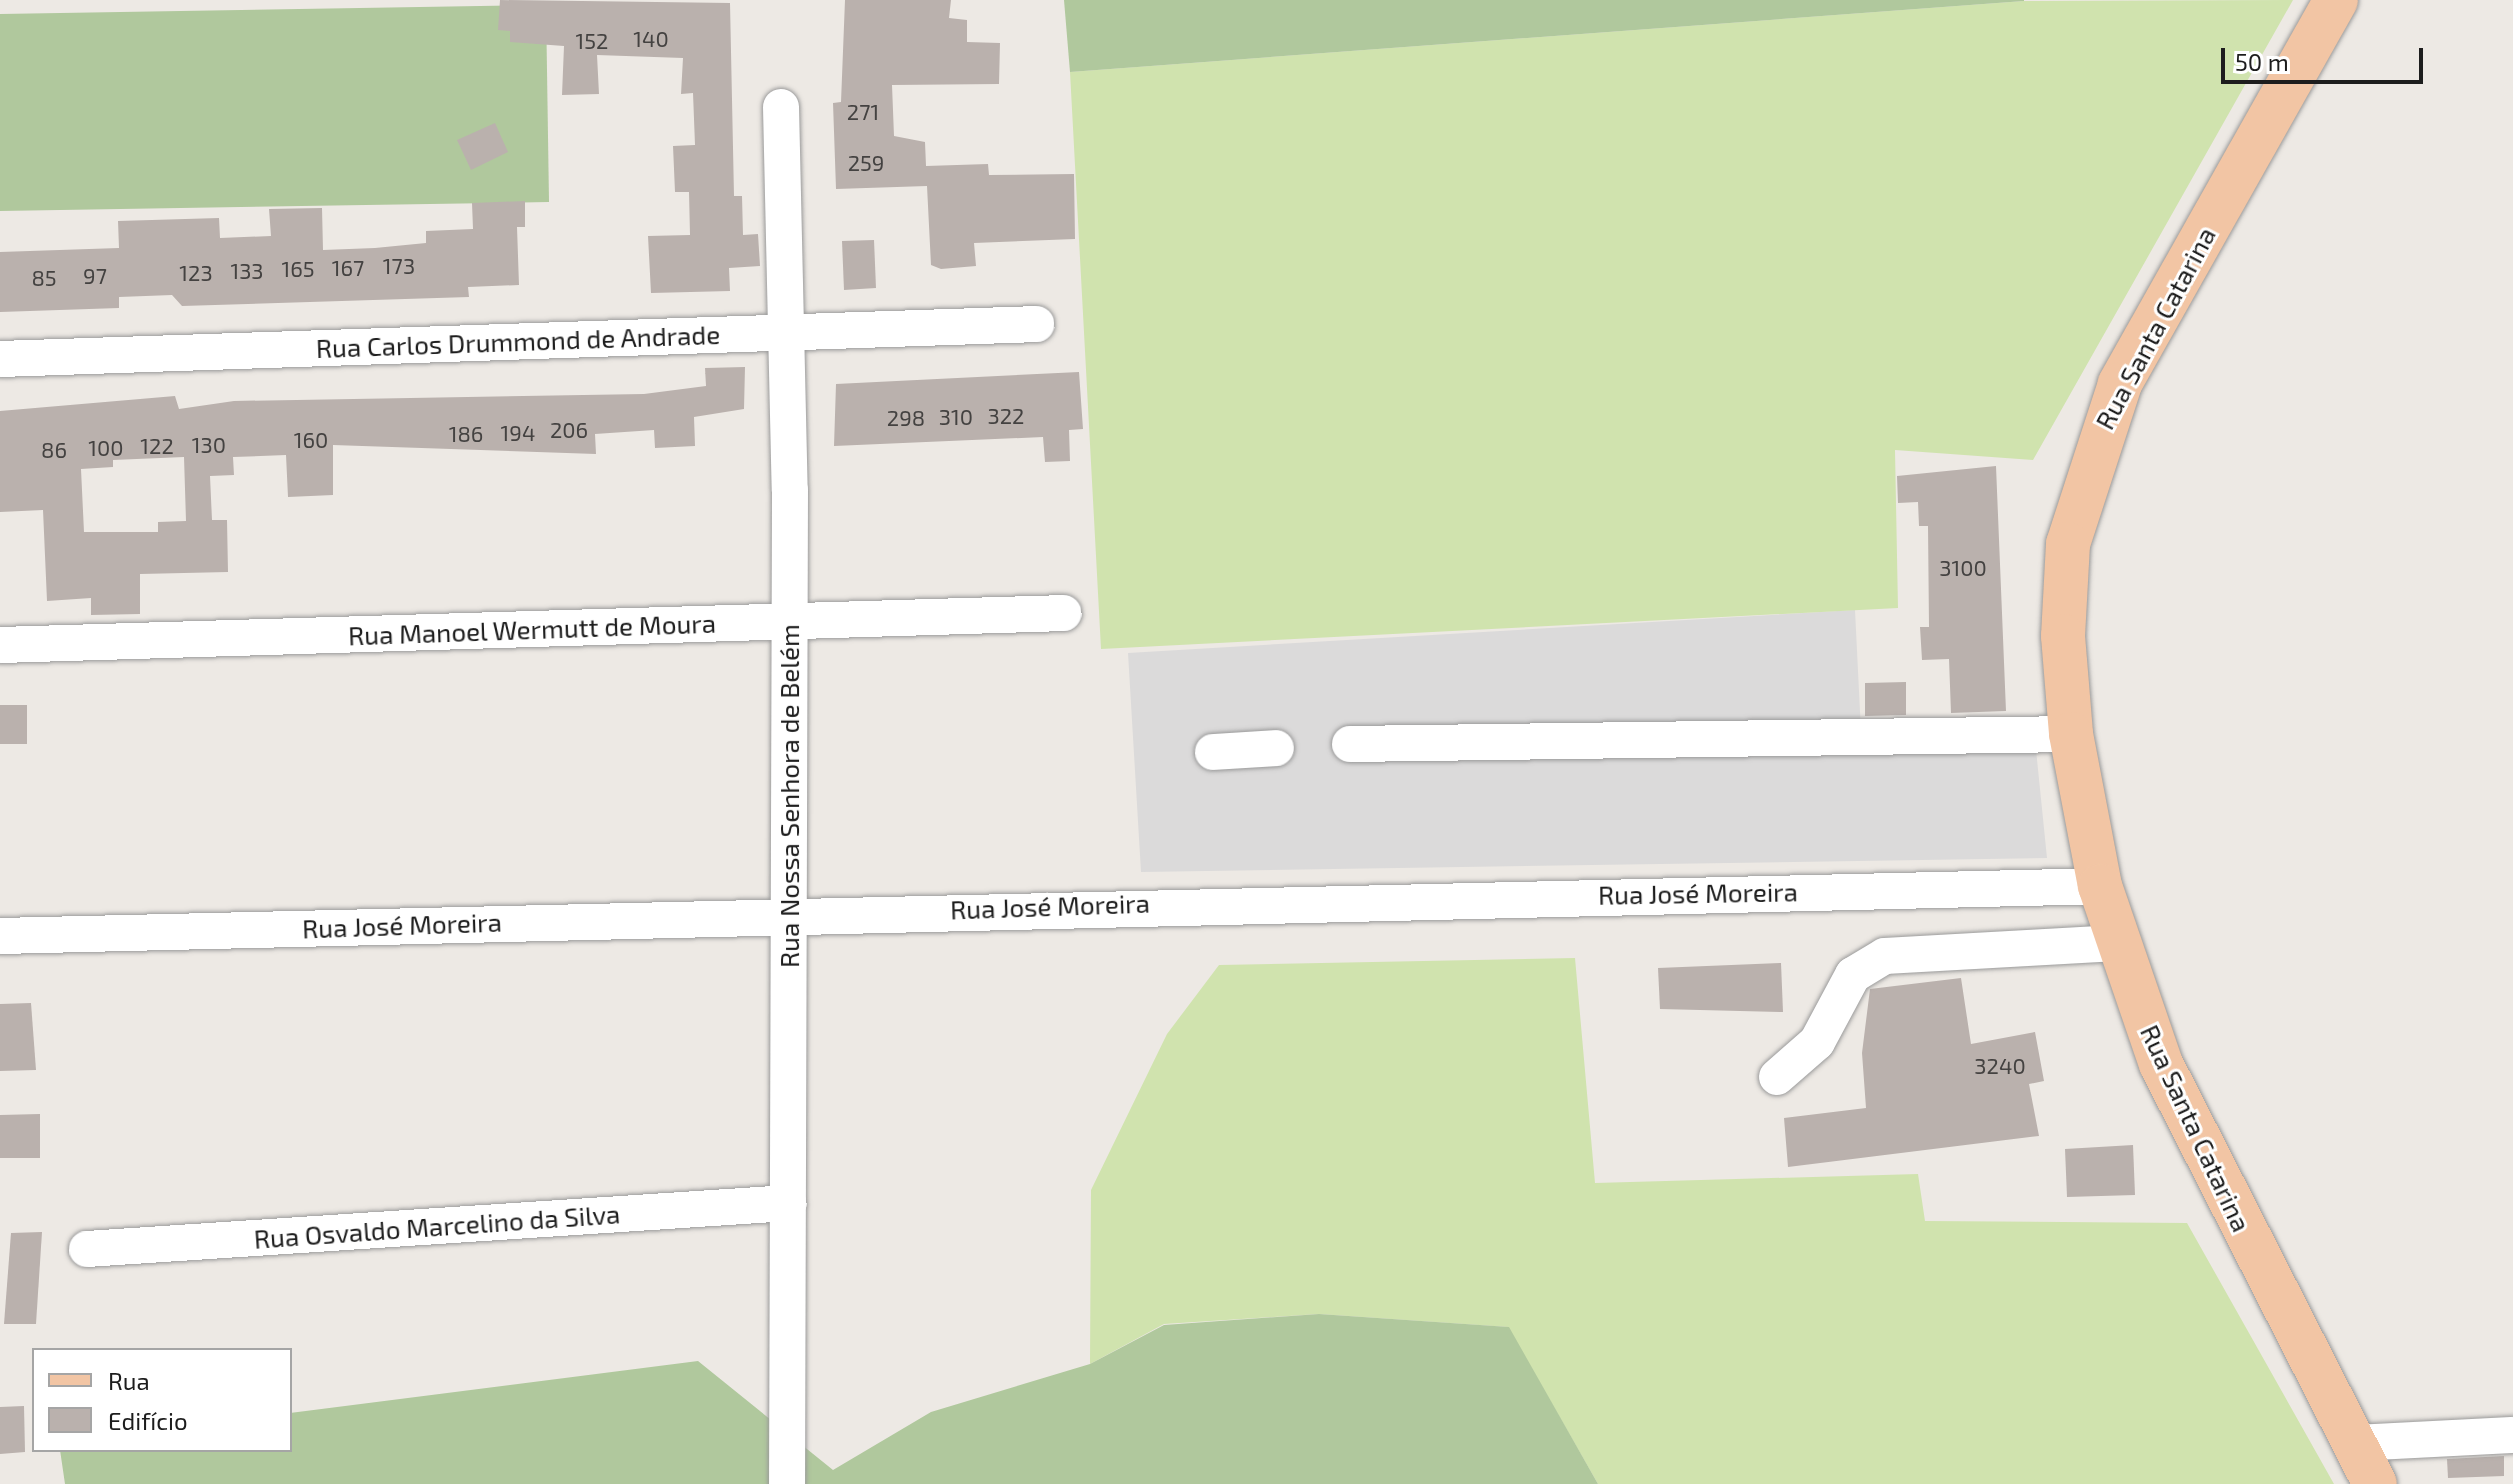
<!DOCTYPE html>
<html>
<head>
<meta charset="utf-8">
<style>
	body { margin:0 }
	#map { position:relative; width:2513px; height:1484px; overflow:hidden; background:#ede9e4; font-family:"Exo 2",sans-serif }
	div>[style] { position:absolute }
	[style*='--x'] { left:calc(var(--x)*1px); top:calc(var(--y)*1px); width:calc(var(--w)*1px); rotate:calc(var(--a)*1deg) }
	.residential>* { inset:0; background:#dbdada }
	.grass>* { inset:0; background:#d0e3ae }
	.forest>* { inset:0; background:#b0c89d }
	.building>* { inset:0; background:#bab1ad }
	.roads { filter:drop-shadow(0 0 2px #9a9a9a) drop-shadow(0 0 2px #9a9a9a) }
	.minor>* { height:36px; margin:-18px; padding:0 18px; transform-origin:18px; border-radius:18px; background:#fff }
	.major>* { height:44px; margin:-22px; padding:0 22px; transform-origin:22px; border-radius:22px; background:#f2c5a4 }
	span { translate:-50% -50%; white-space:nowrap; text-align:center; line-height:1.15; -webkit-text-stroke:6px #fff; paint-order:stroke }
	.number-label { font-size:22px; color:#444241 }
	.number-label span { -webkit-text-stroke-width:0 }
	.street-label { font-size:26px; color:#1d1d1d }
	.legend { position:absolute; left:32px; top:1348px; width:260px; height:104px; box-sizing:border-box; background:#fff; border:2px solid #a5a5a5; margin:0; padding:10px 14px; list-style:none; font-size:24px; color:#1d1d1d }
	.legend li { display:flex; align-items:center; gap:16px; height:40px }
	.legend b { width:40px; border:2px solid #a5a5a5 }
	.scale { position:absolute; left:2221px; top:48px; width:202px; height:36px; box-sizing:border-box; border:4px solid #1d1d1d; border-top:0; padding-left:10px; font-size:24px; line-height:28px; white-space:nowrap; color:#1d1d1d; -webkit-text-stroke:6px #fff; paint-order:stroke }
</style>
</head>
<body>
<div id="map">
	<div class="residential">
		<i style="clip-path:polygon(1855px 610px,1861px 732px,2034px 730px,2047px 858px,1141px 872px,1128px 653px)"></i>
	</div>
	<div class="grass">
		<i style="clip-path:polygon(2293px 0,2033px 460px,1895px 450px,1898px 608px,1101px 649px,1070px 72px,2024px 1px)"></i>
		<i style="clip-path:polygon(1575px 958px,1595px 1183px,1918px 1174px,1925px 1221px,2187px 1223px,2334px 1484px,1598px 1484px,1508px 1327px,1319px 1314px,1164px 1324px,1090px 1364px,1091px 1190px,1167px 1034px,1219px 965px)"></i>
	</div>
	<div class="forest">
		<i style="clip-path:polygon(1064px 0,2024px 0,2024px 1px,1070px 72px)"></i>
		<i style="clip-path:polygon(546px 5px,549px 202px,0 211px,0 14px)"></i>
		<i style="clip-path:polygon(1319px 1314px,1509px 1327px,1598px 1484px,65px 1484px,60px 1450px,290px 1450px,290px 1413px,698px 1361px,833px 1470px,931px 1412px,1090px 1364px,1164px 1325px)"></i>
	</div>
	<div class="building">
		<i style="clip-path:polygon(500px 0,730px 3px,734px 196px,742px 196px,743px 235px,758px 234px,760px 266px,729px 268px,730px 291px,651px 293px,648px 236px,690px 235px,689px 192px,675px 192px,673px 146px,695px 145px,693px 93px,681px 94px,683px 58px,597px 55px,599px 94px,562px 95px,564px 46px,510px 42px,510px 31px,498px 30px)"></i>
		<i style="clip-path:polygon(845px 0,951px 0,949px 18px,967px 20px,967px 42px,1000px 43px,999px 84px,892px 85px,894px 136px,925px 142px,926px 166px,988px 164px,989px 175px,1074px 174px,1075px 239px,974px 243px,976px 266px,941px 269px,931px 265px,927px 186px,836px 189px,833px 103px,841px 102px)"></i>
		<i style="clip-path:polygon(495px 123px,508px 152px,471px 170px,457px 140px)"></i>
		<i style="clip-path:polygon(525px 201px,525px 227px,517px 227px,519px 285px,468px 287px,469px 297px,182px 306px,172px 295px,119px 297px,119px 308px,0 312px,0 252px,119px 248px,118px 221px,219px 218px,220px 238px,271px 236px,269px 209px,322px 208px,323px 250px,375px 248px,426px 243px,426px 231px,473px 229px,472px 203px)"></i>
		<i style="clip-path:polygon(874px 240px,876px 288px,844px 290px,842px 241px)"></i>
		<i style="clip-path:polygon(evenodd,745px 367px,744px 409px,694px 417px,695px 446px,655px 448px,654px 430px,595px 434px,596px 454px,333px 445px,333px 495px,288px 497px,286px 455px,233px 457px,234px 475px,210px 476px,212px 520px,227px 520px,228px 572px,140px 574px,140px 614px,91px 615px,91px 598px,47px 601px,43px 510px,0 512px,0 411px,175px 396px,179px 409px,234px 401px,644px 394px,706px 386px,705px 368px,745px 367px,184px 457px,186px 521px,158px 522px,158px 532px,84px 532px,81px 469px,113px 467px,113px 460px,184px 457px)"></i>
		<i style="clip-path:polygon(1079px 372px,1083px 429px,1069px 430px,1070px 461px,1045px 462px,1043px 437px,834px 446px,836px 384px)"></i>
		<i style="clip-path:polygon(1996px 466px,2006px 711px,1951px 713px,1949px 659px,1922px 660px,1920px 627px,1929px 627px,1928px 526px,1919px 526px,1918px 502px,1898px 503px,1897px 476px)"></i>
		<i style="clip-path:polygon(1906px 682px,1906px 715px,1865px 716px,1865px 683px)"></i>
		<i style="clip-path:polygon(0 705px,27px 705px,27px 744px,0 744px)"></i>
		<i style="clip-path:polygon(1781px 963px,1783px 1012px,1660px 1009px,1658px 968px)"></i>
		<i style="clip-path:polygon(1961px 978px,1971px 1044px,2035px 1032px,2044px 1081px,2029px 1084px,2039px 1136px,1788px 1167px,1784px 1118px,1866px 1108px,1862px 1053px,1870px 989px)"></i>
		<i style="clip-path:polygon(31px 1003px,36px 1070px,0 1071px,0 1004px)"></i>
		<i style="clip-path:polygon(40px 1114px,40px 1158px,0 1158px,0 1115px)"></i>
		<i style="clip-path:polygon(2133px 1145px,2135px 1195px,2067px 1197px,2065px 1149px)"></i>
		<i style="clip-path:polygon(42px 1232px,36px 1324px,4px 1324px,11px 1233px)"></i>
		<i style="clip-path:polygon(24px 1406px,25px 1452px,0 1454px,0 1407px)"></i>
		<i style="clip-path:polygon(2504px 1456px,2504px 1476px,2448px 1478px,2447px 1459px)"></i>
	</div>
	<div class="roads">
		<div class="minor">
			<i style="--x:781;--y:107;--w:383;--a:88.7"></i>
			<i style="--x:790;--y:490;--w:994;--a:90.17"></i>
			<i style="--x:0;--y:359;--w:1037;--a:-1.93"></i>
			<i style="--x:0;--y:645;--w:1064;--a:-1.72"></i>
			<i style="--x:1350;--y:744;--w:721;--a:-0.79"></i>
			<i style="--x:1213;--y:752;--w:63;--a:-3.6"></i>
			<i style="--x:0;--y:936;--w:2101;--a:-1.36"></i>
			<i style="--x:1777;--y:1077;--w:53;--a:-41.2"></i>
			<i style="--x:1817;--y:1042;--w:76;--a:-61.8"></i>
			<i style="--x:1853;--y:975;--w:37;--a:-31"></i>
			<i style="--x:1885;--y:956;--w:232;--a:-3.2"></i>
			<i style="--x:87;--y:1249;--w:703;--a:-3.75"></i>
			<i style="--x:2354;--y:1443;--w:159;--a:-2.9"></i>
		</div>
		<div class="major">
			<i style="--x:2336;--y:0;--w:441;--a:119.4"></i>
			<i style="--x:2120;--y:384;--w:168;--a:108"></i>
			<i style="--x:2068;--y:544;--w:92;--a:93.1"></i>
			<i style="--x:2063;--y:636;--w:98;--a:85.3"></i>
			<i style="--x:2071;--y:734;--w:155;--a:79.2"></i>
			<i style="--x:2100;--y:886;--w:188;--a:71.1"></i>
			<i style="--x:2161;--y:1064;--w:471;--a:63"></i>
		</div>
	</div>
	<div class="number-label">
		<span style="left:651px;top:39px">140</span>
		<span style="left:592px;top:41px">152</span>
		<span style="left:863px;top:112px">271</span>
		<span style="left:866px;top:163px">259</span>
		<span style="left:399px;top:266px">173</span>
		<span style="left:348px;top:268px">167</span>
		<span style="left:298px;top:269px">165</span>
		<span style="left:247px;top:271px">133</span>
		<span style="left:196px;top:273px">123</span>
		<span style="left:95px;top:276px">97</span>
		<span style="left:44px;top:278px">85</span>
		<span style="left:1006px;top:416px">322</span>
		<span style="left:956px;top:417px">310</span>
		<span style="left:906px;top:418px">298</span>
		<span style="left:569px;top:430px">206</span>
		<span style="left:518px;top:433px">194</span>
		<span style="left:466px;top:434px">186</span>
		<span style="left:311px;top:440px">160</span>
		<span style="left:209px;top:445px">130</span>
		<span style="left:157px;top:446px">122</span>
		<span style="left:106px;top:448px">100</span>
		<span style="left:54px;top:450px">86</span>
		<span style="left:1963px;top:568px">3100</span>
		<span style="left:2000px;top:1066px">3240</span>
	</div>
	<div class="street-label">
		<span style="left:2155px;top:328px;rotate:-62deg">Rua Santa Catarina</span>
		<span style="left:518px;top:341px;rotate:-2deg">Rua Carlos Drummond de Andrade</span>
		<span style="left:532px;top:629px;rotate:-2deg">Rua Manoel Wermutt de Moura</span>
		<span style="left:789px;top:796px;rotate:-90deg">Rua Nossa Senhora de Belém</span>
		<span style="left:1698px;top:893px;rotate:-1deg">Rua José Moreira</span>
		<span style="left:1050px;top:906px;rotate:-2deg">Rua José Moreira</span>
		<span style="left:402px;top:925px;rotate:-2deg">Rua José Moreira</span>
		<span style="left:2196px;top:1128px;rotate:65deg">Rua Santa Catarina</span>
		<span style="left:437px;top:1226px;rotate:-4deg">Rua Osvaldo Marcelino da Silva</span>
	</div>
	<ul class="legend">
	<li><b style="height:10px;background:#f2c5a4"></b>Rua</li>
	<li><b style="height:22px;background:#bab1ad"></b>Edifício</li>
	</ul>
	<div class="scale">50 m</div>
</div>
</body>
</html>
